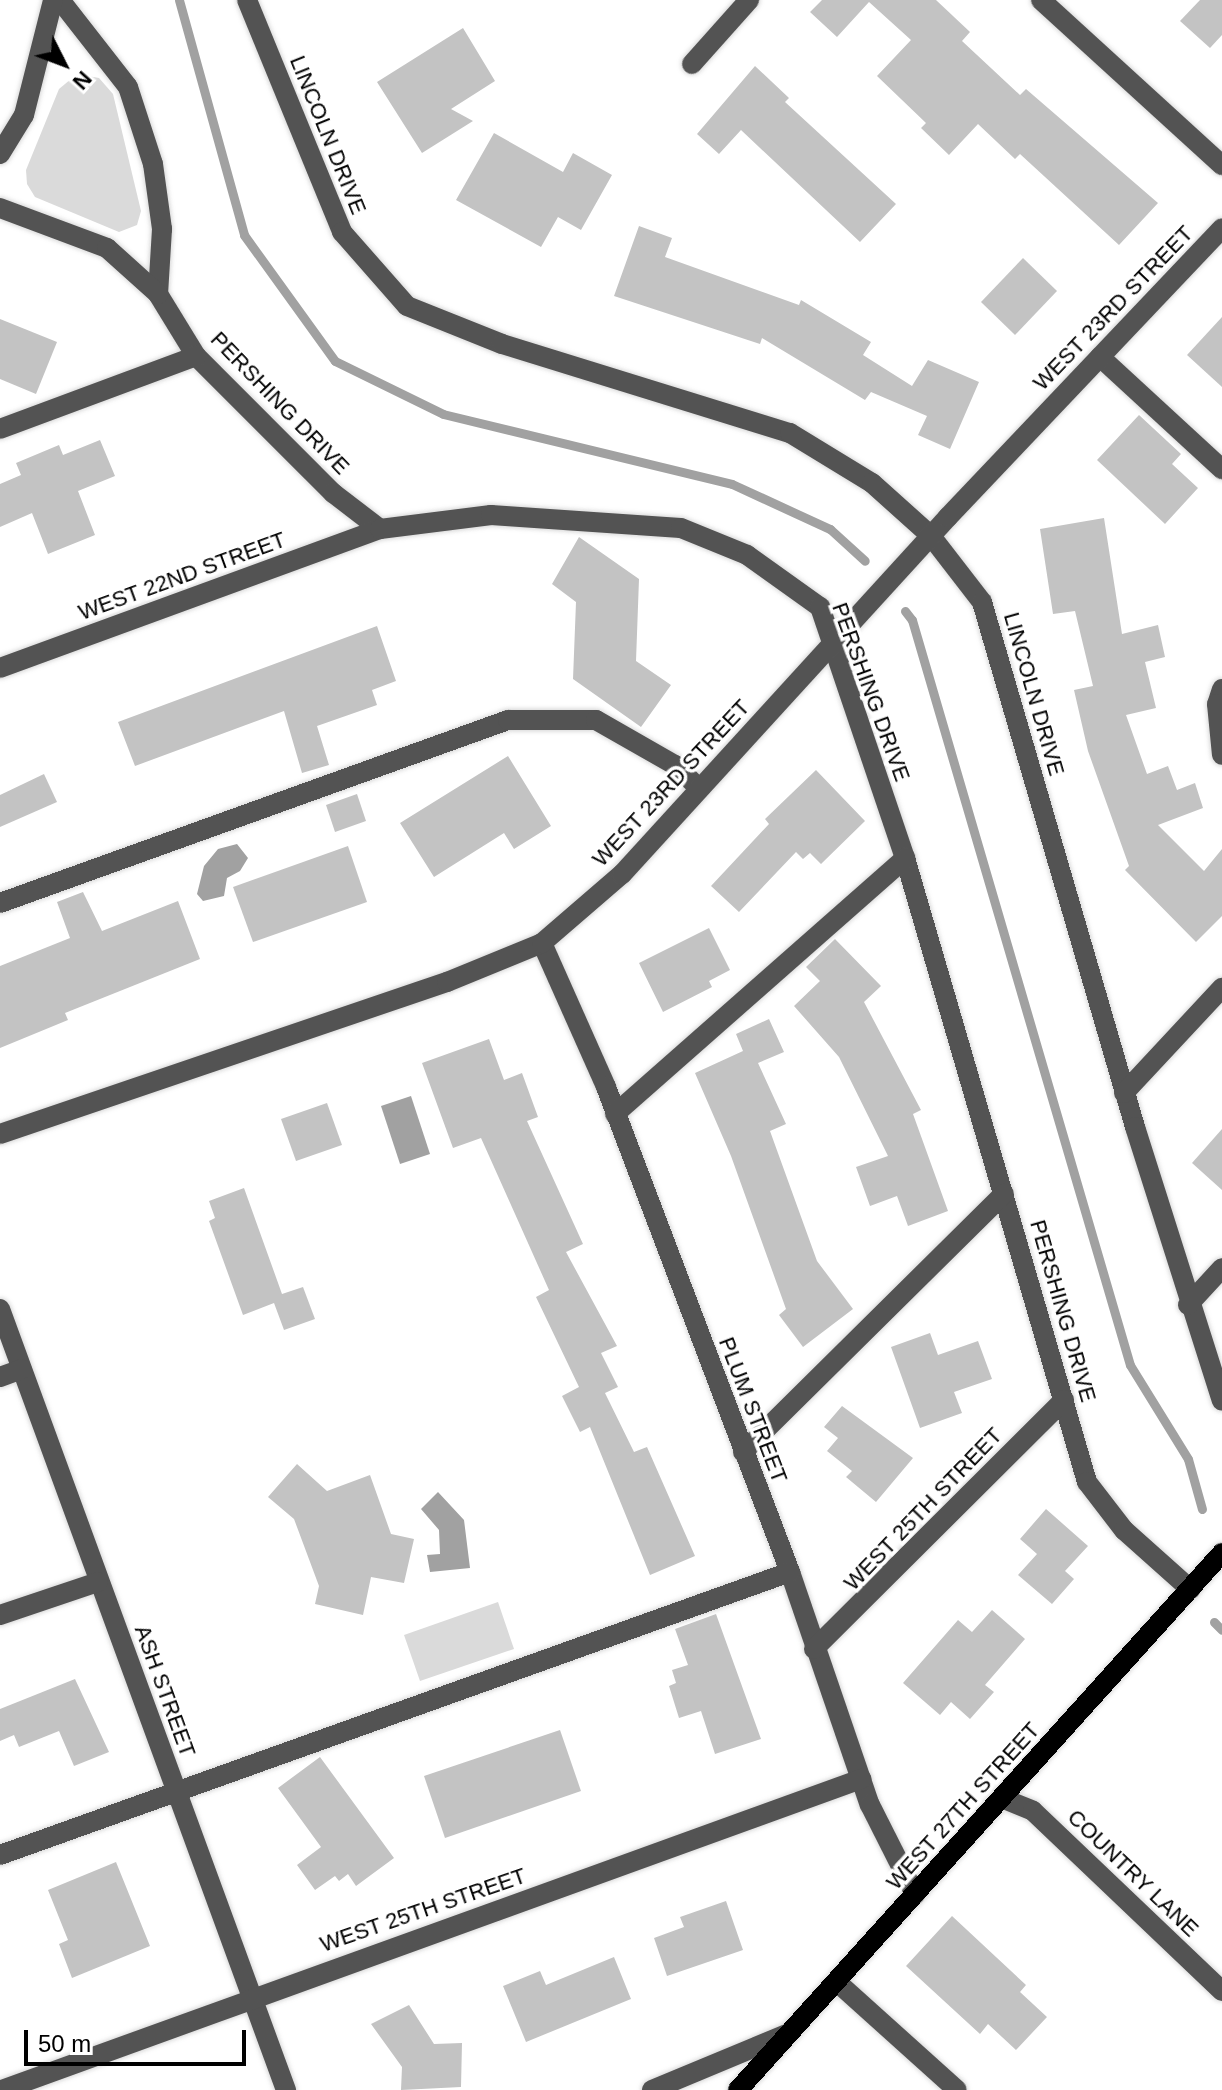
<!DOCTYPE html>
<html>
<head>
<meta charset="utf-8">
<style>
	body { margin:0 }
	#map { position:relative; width:1222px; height:2090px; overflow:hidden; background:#fff; font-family:Helvetica,sans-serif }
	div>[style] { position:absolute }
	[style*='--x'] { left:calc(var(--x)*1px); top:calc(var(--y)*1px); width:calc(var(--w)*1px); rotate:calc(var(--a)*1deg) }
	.green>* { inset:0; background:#dadada }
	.water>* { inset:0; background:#a1a1a1 }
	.stream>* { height:9px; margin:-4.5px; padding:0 4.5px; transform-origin:4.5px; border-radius:4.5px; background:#a1a1a1 }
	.building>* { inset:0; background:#c3c3c3 }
	.roads { filter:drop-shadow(0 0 2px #dbdbdb) drop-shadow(0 0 2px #dbdbdb) }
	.minor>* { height:20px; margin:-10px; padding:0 10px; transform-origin:10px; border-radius:10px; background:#535353 }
	.major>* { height:20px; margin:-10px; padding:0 10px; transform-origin:10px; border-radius:10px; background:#000 }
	span { translate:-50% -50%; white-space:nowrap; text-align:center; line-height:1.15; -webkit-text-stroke:7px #fff; paint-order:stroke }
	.street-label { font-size:22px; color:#000 }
	.north { position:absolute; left:24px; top:24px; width:80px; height:80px; -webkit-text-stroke:6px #fff; paint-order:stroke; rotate:132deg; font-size:22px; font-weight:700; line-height:32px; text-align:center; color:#000 }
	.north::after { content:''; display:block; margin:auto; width:28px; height:36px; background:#000; clip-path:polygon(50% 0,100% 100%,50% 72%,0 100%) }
	.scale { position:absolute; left:24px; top:2030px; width:222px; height:36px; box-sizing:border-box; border:4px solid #000; border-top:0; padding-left:10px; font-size:24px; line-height:28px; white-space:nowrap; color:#000; -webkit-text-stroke:6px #fff; paint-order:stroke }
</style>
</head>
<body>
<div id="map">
	<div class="green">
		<i style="clip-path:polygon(77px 74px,99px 78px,113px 94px,141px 211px,137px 225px,119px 232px,35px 197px,27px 184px,26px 170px,59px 89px)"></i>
		<i style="clip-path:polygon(498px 1602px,514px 1649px,420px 1681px,404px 1635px)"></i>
	</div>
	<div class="water">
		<i style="clip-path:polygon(237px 844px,248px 858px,240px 871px,227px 878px,224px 896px,203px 901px,197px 894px,204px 866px,218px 849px)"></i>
		<i style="clip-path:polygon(411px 1096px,430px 1154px,400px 1164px,381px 1106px)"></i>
		<i style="clip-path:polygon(438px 1492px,464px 1520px,470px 1568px,430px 1572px,427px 1555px,440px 1554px,439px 1530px,421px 1509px)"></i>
	</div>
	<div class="stream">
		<i style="--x:179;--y:0;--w:244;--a:74.5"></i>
		<i style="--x:244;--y:235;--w:155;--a:54.2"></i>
		<i style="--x:335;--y:361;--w:120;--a:26.1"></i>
		<i style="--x:443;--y:414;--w:297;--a:13.6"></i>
		<i style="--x:732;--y:484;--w:108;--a:24.7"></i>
		<i style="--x:830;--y:529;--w:47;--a:42.4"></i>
		<i style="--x:905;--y:611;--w:11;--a:52"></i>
		<i style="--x:912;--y:620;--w:776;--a:73.69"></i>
		<i style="--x:1130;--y:1365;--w:110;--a:58.3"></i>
		<i style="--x:1188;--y:1459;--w:52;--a:74.4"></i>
		<i style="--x:1214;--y:1622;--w:11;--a:45"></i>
	</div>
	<div class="building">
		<i style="clip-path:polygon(822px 0,936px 0,970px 32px,962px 41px,1020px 95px,1026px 89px,1158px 203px,1119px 245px,1020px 154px,1015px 159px,978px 124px,949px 155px,921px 128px,926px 123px,877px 76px,911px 40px,869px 2px,837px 37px,810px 12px)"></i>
		<i style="clip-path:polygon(1200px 0,1222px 0,1222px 35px,1210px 48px,1180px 21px)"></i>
		<i style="clip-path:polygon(463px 28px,495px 81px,451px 109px,473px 121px,422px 153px,377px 82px)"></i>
		<i style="clip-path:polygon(755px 66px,789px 98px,785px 102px,896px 204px,860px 242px,741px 130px,719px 154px,697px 134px)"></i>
		<i style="clip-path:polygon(494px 133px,563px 172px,573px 153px,612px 175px,581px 230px,558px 217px,541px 247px,456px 200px)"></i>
		<i style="clip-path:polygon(639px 226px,672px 238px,665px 257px,799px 305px,801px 300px,871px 342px,863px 355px,912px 386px,928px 360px,979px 382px,950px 449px,918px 435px,927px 416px,871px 392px,865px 400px,762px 338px,760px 344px,614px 296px)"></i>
		<i style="clip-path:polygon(1023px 258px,1057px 291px,1015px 335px,981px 302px)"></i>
		<i style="clip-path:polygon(1222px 317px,1222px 387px,1187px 355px)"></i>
		<i style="clip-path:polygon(0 319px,57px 342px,36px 394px,0 379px)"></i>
		<i style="clip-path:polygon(1139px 415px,1181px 454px,1172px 464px,1198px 488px,1165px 524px,1097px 460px)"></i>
		<i style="clip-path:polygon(100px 440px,115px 476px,78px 491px,95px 535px,48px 554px,32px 513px,0 527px,0 484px,21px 475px,16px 463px,59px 445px,63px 455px)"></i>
		<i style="clip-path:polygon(1104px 518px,1122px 634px,1158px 625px,1165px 657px,1145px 662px,1156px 708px,1126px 715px,1147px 774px,1168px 766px,1177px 790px,1195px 783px,1203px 808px,1158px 825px,1204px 871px,1222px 849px,1222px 916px,1196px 942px,1125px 870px,1129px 866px,1088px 751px,1074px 690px,1093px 686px,1075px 611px,1053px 614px,1040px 529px)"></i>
		<i style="clip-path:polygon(579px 537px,639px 579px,636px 661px,671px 685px,641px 727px,573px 679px,576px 602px,552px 584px)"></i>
		<i style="clip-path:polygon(377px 626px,396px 681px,372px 690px,377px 705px,317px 726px,329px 765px,302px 773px,284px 711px,135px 766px,118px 722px)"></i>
		<i style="clip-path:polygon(508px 756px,551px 826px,514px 849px,504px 833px,434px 877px,400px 823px)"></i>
		<i style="clip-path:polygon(816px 770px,865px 821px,821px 864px,810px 853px,803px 859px,796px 852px,739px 912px,711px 886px,769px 824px,765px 819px)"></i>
		<i style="clip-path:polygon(44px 774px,57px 802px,0 827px,0 795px)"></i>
		<i style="clip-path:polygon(357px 794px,366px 821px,335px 832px,326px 805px)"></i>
		<i style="clip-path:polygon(348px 846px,367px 902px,253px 942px,233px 887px)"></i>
		<i style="clip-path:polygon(83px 892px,102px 931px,178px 901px,200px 959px,65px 1013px,68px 1020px,0 1048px,0 966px,70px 938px,57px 902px)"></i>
		<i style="clip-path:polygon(709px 928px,730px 970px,709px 981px,712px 987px,663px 1012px,639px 963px)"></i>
		<i style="clip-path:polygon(835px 939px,881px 986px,864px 1002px,921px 1110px,913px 1114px,948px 1211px,908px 1226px,897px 1196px,870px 1206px,856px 1167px,888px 1156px,839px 1057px,794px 1006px,820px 981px,806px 967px)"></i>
		<i style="clip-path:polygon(769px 1019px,784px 1052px,758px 1063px,786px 1124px,770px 1131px,817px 1261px,853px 1309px,803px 1347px,779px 1315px,786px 1309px,731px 1156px,695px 1073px,743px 1051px,736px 1034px)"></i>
		<i style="clip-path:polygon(489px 1039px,504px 1080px,522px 1073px,538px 1117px,527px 1121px,583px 1244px,566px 1252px,617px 1346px,601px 1353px,618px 1387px,605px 1393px,634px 1452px,647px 1447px,695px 1556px,650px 1575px,590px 1427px,580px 1432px,562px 1396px,579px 1387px,536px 1297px,549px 1290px,481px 1138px,453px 1148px,422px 1063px)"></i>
		<i style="clip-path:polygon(327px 1103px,342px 1145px,296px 1161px,281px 1119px)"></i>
		<i style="clip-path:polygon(1222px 1129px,1222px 1190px,1192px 1163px)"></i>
		<i style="clip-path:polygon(244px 1188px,282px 1294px,303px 1287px,315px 1319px,284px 1330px,274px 1303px,243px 1315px,209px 1221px,215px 1218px,209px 1201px)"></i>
		<i style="clip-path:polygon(930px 1333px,938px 1355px,978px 1341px,992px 1379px,954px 1392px,962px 1413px,920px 1428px,891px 1347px)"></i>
		<i style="clip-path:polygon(842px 1406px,913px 1458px,876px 1502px,846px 1477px,852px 1471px,827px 1451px,838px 1438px,824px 1427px)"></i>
		<i style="clip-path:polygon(297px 1464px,327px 1491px,370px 1475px,391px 1534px,414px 1539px,404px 1583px,371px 1577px,363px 1615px,315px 1604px,319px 1586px,294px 1519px,268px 1497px)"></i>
		<i style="clip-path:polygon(1046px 1509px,1088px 1546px,1065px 1571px,1074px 1579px,1052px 1604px,1018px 1575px,1037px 1554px,1020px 1539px)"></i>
		<i style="clip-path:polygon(992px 1610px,1025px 1639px,985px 1685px,994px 1692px,970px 1719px,951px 1702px,940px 1715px,903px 1683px,958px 1620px,972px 1632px)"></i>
		<i style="clip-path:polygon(716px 1614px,761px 1739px,715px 1754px,701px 1711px,679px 1718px,669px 1686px,676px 1683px,672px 1670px,688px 1665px,675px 1629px)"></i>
		<i style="clip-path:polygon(75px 1679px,109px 1752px,74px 1766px,59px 1731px,19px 1747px,14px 1735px,0 1741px,0 1709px)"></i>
		<i style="clip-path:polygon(560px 1730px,581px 1791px,445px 1838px,424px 1776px)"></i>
		<i style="clip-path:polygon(320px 1757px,394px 1858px,356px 1886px,348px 1874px,339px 1881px,335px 1876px,315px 1890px,297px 1865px,321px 1847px,278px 1788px)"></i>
		<i style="clip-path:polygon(116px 1862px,150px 1946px,72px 1978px,59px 1944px,68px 1940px,48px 1890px)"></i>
		<i style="clip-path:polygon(726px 1901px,743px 1950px,667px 1976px,654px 1938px,684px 1927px,680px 1917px)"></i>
		<i style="clip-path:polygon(952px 1916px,1026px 1985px,1020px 1992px,1047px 2017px,1016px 2050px,988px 2024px,980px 2034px,906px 1966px)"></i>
		<i style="clip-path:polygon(614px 1957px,631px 1999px,526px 2042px,503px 1986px,540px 1971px,546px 1985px)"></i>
		<i style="clip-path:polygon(409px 2005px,434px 2044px,462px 2043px,461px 2087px,401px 2090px,402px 2067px,371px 2024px)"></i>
	</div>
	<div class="roads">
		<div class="minor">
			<i style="--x:60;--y:0;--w:110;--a:52"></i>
			<i style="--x:128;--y:87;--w:81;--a:72"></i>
			<i style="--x:153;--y:164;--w:66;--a:82.1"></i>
			<i style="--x:162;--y:229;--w:65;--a:93.5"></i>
			<i style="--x:158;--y:294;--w:73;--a:58.5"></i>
			<i style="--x:196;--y:356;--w:194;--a:45"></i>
			<i style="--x:333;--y:493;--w:59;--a:37.5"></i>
			<i style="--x:247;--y:0;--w:251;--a:67.7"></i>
			<i style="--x:342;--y:232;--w:98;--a:48.7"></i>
			<i style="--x:407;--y:306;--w:102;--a:21.8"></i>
			<i style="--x:502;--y:344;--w:301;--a:17.2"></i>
			<i style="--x:790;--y:433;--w:96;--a:31.4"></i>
			<i style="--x:872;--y:483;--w:79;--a:41.9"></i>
			<i style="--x:931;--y:536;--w:83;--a:52.3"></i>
			<i style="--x:982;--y:602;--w:547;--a:73.75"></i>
			<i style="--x:1135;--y:1127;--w:287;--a:72.4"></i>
			<i style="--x:1041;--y:0;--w:245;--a:42.4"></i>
			<i style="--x:692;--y:64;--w:86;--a:-48.3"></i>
			<i style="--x:0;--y:154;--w:46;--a:-58.4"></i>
			<i style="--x:24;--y:115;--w:119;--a:-75.8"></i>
			<i style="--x:0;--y:208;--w:114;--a:20.5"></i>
			<i style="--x:107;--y:248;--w:69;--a:42"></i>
			<i style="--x:1100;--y:357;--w:166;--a:42.6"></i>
			<i style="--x:0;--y:429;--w:209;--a:-20.4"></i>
			<i style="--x:0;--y:668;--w:405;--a:-20.1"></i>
			<i style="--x:380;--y:529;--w:112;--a:-7.2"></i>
			<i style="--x:491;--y:515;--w:190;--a:3.9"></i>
			<i style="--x:681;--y:528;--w:71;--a:22.2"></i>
			<i style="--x:747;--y:555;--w:90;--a:35.5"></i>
			<i style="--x:820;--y:607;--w:265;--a:71.3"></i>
			<i style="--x:905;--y:858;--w:650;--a:73.74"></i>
			<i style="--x:1087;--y:1482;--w:61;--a:52.4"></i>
			<i style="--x:1124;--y:1530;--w:89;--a:41.8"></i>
			<i style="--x:1222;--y:689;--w:16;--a:108"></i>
			<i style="--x:1217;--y:704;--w:51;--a:84.4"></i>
			<i style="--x:0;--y:903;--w:540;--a:-19.81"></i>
			<i style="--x:508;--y:720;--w:88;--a:0"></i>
			<i style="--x:596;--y:720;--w:91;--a:29.7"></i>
			<i style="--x:675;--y:765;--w:33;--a:44"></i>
			<i style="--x:542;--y:943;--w:158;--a:66"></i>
			<i style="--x:606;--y:1087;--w:519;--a:69.22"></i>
			<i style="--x:790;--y:1572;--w:246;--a:71.1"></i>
			<i style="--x:870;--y:1805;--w:100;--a:63.2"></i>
			<i style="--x:1124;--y:1093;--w:144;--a:-47"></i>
			<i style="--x:615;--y:1114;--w:387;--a:-41.4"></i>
			<i style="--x:0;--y:1134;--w:472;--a:-18.8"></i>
			<i style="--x:447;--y:982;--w:103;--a:-22.3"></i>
			<i style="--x:542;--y:943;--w:106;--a:-40.8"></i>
			<i style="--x:622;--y:874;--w:483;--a:-47.6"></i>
			<i style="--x:948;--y:517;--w:398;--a:-46.5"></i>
			<i style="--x:1188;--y:1305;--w:50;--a:-47.4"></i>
			<i style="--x:0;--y:1309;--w:832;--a:69.89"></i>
			<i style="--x:0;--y:1377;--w:23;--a:-20"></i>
			<i style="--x:743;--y:1452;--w:367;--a:-44.7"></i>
			<i style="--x:0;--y:1615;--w:103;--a:-18.6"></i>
			<i style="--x:814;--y:1649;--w:353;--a:-44.9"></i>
			<i style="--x:1004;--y:1799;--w:31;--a:22"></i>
			<i style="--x:1033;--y:1811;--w:261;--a:43.6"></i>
			<i style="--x:0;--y:1855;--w:839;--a:-19.71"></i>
			<i style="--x:837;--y:1982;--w:161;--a:42"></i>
			<i style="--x:2;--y:2090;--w:914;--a:-19.9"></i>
			<i style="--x:652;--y:2090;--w:148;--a:-22.6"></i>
		</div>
		<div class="major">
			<i style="--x:738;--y:2090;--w:723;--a:-47.97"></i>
		</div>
	</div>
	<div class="street-label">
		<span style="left:328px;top:135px;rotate:68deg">LINCOLN DRIVE</span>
		<span style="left:1113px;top:308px;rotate:-46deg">WEST 23RD STREET</span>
		<span style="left:280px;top:403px;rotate:46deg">PERSHING DRIVE</span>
		<span style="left:182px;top:576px;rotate:-20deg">WEST 22ND STREET</span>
		<span style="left:871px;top:692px;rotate:70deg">PERSHING DRIVE</span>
		<span style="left:1034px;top:694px;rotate:74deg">LINCOLN DRIVE</span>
		<span style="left:671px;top:783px;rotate:-47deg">WEST 23RD STREET</span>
		<span style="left:1063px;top:1311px;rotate:74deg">PERSHING DRIVE</span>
		<span style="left:753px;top:1410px;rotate:69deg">PLUM STREET</span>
		<span style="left:923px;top:1509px;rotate:-46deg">WEST 25TH STREET</span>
		<span style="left:165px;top:1691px;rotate:70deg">ASH STREET</span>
		<span style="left:963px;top:1806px;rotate:-48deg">WEST 27TH STREET</span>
		<span style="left:1133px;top:1873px;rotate:44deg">COUNTRY LANE</span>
		<span style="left:423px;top:1910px;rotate:-19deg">WEST 25TH STREET</span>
	</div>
	<div class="north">N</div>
	<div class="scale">50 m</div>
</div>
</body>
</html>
